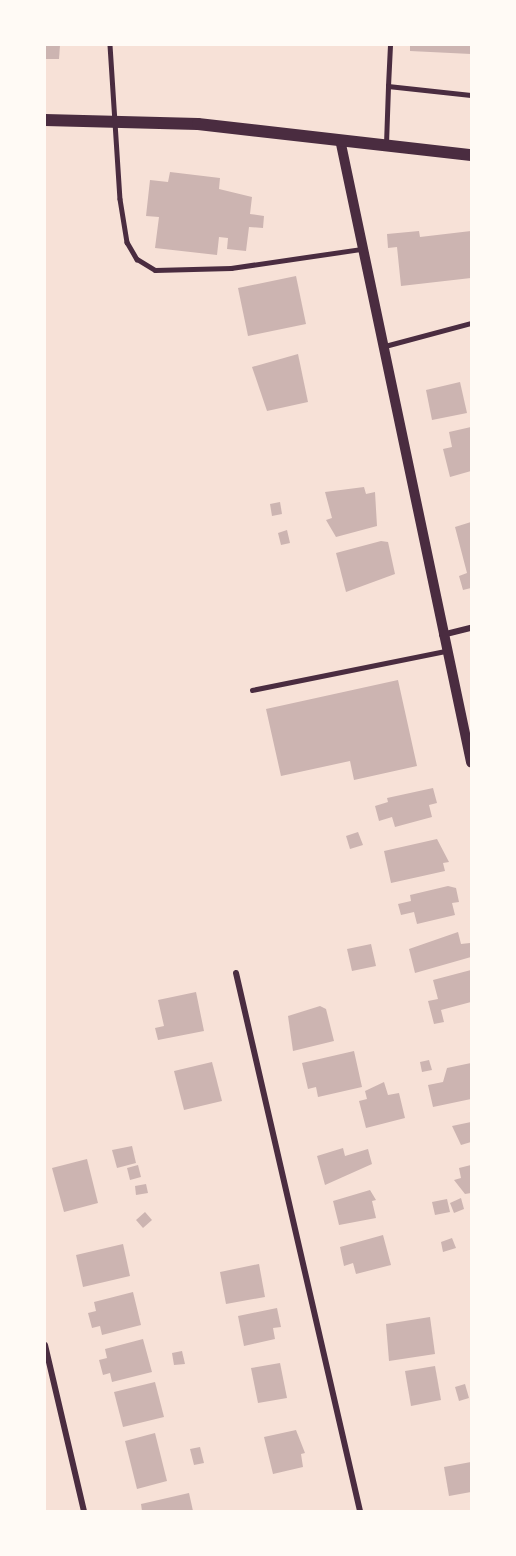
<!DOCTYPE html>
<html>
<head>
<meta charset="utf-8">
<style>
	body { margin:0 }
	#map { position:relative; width:516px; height:1556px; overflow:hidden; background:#f7e1d7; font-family:"Space Grotesk",sans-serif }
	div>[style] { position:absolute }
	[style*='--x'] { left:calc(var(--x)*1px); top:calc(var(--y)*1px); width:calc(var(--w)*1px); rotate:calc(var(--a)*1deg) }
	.building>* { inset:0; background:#ccb4b1 }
	.service>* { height:4.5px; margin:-2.25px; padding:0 2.25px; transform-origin:2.25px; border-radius:2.25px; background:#4a2c40 }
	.minor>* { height:6px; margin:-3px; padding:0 3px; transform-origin:3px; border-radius:3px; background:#4a2c40 }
	.tertiary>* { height:10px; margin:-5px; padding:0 5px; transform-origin:5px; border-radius:5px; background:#4a2c40 }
	.secondary>* { height:12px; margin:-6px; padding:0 6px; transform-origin:6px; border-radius:6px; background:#4a2c40 }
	span { translate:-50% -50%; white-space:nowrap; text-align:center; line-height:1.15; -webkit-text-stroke:4.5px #fffaf5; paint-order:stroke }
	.frame { position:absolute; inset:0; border:46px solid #fffaf5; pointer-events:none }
</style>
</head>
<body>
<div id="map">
	<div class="building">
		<i style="clip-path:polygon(45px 45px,60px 45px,59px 59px,45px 59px)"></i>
		<i style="clip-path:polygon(410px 45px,471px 45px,471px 54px,410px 51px)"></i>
		<i style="clip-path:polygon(170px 172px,220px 178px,219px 189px,252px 197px,250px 214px,264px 216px,263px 228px,249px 227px,246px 251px,227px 249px,228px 238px,219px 237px,217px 255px,155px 248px,159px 217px,146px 216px,150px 180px,168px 182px)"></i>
		<i style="clip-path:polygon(419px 231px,420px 237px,471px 231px,471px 278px,401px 286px,397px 247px,388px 248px,387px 234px)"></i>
		<i style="clip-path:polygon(296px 276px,306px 324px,248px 336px,238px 288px)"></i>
		<i style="clip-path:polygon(298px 354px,308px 402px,267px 411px,252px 367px)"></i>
		<i style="clip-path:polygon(460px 382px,467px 413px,432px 420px,426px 390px)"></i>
		<i style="clip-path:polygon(471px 427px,471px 471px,450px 477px,443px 449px,452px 447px,449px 432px)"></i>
		<i style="clip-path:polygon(364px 487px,366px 494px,375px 492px,377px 526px,336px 537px,326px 520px,332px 518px,325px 492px)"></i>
		<i style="clip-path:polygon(280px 502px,282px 514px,272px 516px,270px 504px)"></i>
		<i style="clip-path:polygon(471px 522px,471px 588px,463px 590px,459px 576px,467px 573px,455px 527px)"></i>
		<i style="clip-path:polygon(287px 530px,290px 543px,281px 545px,278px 533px)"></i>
		<i style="clip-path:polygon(381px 541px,388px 542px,395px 574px,346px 592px,336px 553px)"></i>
		<i style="clip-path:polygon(398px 680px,417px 766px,354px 780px,350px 761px,281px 776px,266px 709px)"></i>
		<i style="clip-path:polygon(433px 788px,437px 803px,429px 805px,432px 817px,395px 827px,392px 817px,379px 821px,375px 806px,388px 802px,387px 798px)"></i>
		<i style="clip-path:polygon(358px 832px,363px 845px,350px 849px,346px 836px)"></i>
		<i style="clip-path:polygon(437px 839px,449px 862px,443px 863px,445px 871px,391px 883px,384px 851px)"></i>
		<i style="clip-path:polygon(448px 886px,456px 888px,459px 902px,452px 903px,455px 915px,417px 924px,414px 912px,401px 915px,398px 904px,411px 901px,410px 895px)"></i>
		<i style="clip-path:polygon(458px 932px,461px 944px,470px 943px,471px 957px,415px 973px,409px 949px)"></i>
		<i style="clip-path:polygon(371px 944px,376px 966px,352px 971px,347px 949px)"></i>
		<i style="clip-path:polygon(471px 970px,471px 1002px,441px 1010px,444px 1022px,434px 1024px,428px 1001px,438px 999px,433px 980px)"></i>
		<i style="clip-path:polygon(196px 992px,204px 1031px,158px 1040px,155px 1028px,164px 1026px,158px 1000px)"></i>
		<i style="clip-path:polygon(320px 1006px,326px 1009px,334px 1041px,293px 1051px,288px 1016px)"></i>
		<i style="clip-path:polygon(354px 1051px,362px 1087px,318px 1097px,316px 1087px,308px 1089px,302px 1063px)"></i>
		<i style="clip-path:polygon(429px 1060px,432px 1070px,422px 1072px,420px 1062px)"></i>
		<i style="clip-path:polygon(212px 1062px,222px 1101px,184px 1110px,174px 1071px)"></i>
		<i style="clip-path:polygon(471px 1063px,471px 1099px,433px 1107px,428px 1085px,443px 1082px,447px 1068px)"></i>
		<i style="clip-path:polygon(384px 1082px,388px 1095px,399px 1093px,405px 1118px,366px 1128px,359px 1101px,367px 1099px,365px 1091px)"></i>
		<i style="clip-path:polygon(471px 1122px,471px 1142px,461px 1145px,452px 1126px)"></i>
		<i style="clip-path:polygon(132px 1146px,136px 1163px,117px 1168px,112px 1150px)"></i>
		<i style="clip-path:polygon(343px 1148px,345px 1156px,368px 1149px,372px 1164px,325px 1185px,317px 1156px)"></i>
		<i style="clip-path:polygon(87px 1159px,98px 1203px,64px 1212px,52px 1168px)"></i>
		<i style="clip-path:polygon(138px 1165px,141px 1177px,130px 1180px,127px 1168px)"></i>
		<i style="clip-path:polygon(471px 1165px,471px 1193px,465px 1194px,454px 1180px,461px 1178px,459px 1168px)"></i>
		<i style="clip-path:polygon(146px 1184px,148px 1193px,136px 1195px,135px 1186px)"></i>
		<i style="clip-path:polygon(370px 1190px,376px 1200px,372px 1201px,376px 1218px,339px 1225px,333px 1201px)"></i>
		<i style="clip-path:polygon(461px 1198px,464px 1209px,454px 1213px,450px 1203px)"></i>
		<i style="clip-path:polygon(447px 1199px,450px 1212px,435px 1215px,432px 1202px)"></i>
		<i style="clip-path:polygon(145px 1212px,152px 1220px,143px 1228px,136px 1220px)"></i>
		<i style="clip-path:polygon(383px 1235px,391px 1265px,356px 1274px,353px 1263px,344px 1266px,340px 1247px)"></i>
		<i style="clip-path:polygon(452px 1238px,456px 1248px,443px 1252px,441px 1242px)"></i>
		<i style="clip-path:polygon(123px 1244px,130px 1276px,83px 1287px,76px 1255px)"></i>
		<i style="clip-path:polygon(259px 1264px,265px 1297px,226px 1304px,220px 1272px)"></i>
		<i style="clip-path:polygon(133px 1292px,141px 1325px,102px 1335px,100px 1326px,92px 1328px,88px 1313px,96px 1311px,94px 1302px)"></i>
		<i style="clip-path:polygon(277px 1308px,281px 1327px,273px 1328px,275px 1339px,244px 1346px,238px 1316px)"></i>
		<i style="clip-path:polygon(430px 1317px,435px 1354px,389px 1361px,386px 1324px)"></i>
		<i style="clip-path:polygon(143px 1339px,152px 1372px,112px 1382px,110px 1373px,103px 1375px,99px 1360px,107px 1358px,105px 1349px)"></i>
		<i style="clip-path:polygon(182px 1351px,185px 1364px,174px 1365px,172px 1353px)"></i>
		<i style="clip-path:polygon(280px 1363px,287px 1398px,258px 1403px,251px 1368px)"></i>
		<i style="clip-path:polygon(435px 1366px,441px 1400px,411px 1406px,405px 1371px)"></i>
		<i style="clip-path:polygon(155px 1382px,164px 1417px,123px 1427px,114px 1392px)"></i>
		<i style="clip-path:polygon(465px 1384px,469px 1398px,459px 1401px,455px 1387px)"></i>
		<i style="clip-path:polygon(296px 1430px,305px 1453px,301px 1454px,303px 1467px,273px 1474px,264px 1437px)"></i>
		<i style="clip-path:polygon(155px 1433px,167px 1481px,137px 1489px,125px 1441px)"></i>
		<i style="clip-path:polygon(200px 1447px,204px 1463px,194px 1465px,190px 1449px)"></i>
		<i style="clip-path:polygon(471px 1462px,471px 1492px,449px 1496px,444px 1467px)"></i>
		<i style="clip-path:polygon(189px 1493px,193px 1511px,142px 1511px,141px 1504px)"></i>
	</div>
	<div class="service">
		<i style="--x:110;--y:45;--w:154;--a:86.3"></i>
		<i style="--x:120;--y:199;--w:44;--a:80.8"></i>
		<i style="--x:127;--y:242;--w:20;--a:60"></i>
		<i style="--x:137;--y:259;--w:21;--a:31"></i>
		<i style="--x:155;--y:270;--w:76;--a:-1.5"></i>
		<i style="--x:231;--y:268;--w:132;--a:-8.3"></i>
		<i style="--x:388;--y:86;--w:41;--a:-87.2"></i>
		<i style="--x:386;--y:144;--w:58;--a:-88"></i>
		<i style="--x:388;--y:86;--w:83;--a:6.2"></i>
		<i style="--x:385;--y:346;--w:89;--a:-15"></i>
		<i style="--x:252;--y:690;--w:198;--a:-11.4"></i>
	</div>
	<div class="minor">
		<i style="--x:442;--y:635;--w:30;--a:-14"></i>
		<i style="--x:236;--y:973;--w:552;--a:77.02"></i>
		<i style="--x:45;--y:1345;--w:171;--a:76.8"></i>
	</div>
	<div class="tertiary">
		<i style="--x:341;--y:144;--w:632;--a:78.12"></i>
	</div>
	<div class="secondary">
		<i style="--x:45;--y:120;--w:153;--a:1.5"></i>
		<i style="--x:198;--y:124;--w:275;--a:6.5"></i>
	</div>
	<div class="frame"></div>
</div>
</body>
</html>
